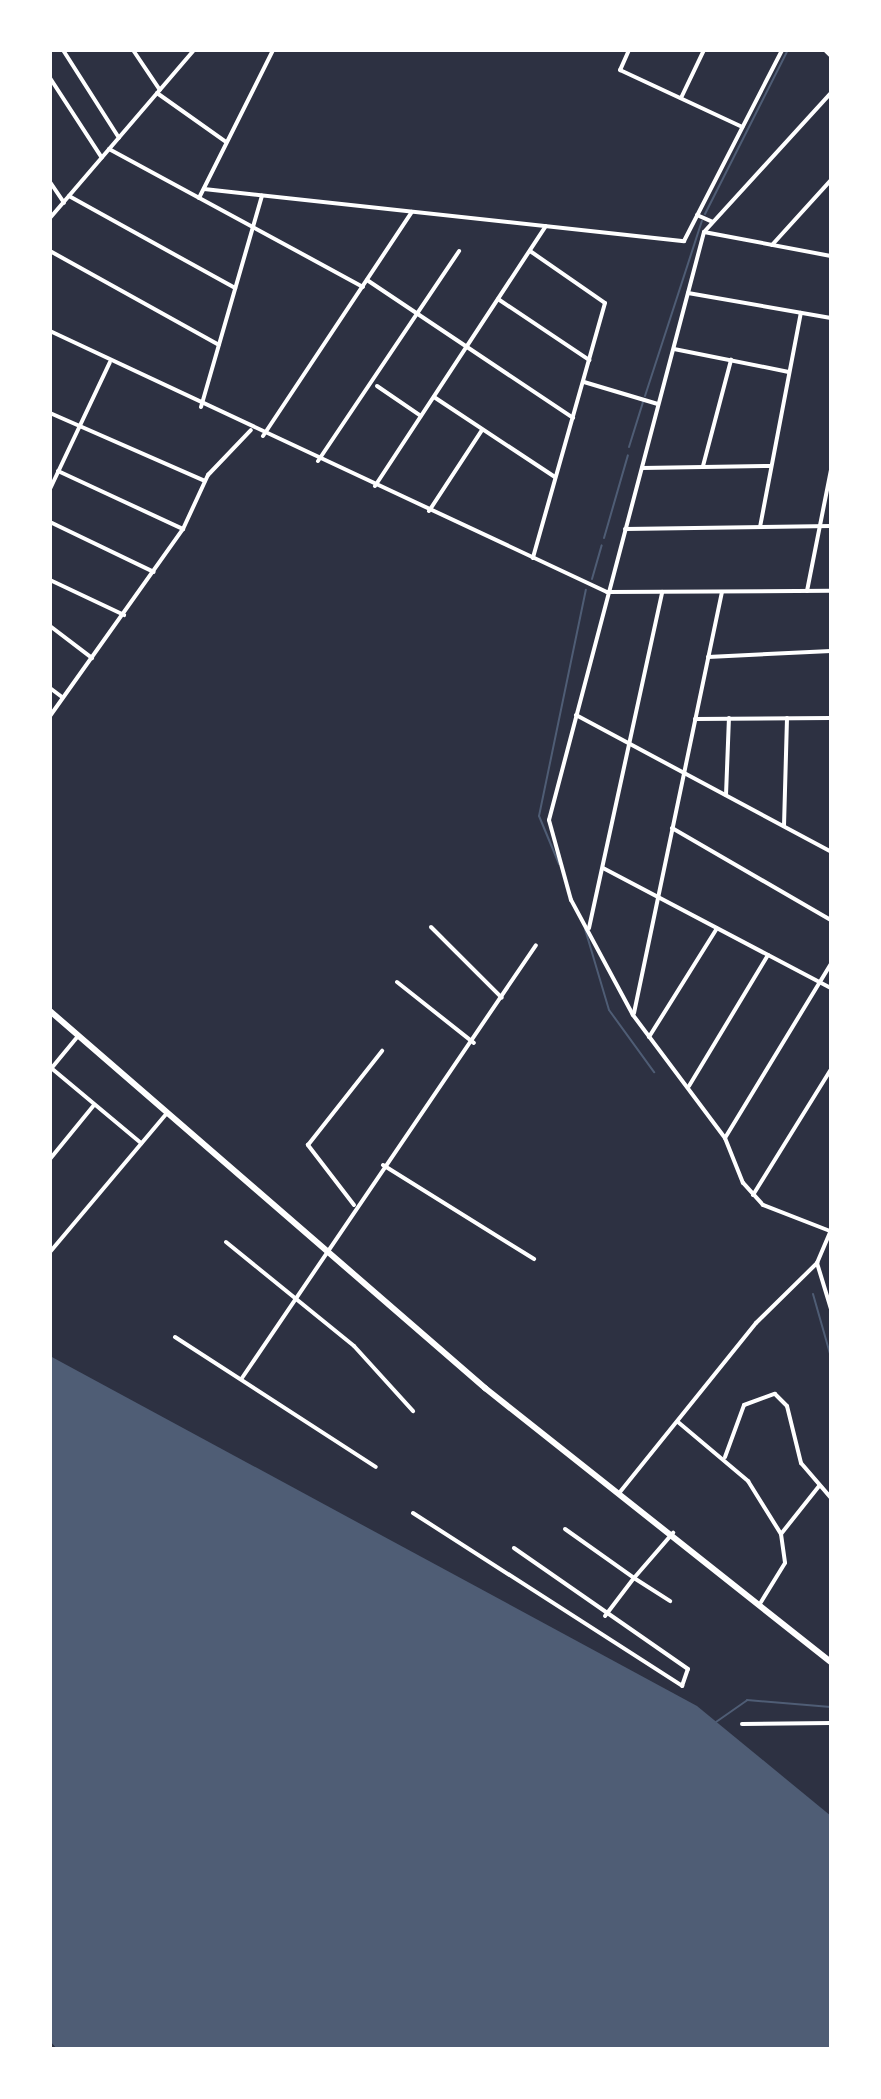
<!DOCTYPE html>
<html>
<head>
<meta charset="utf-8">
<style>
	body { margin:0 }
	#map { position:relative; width:881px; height:2099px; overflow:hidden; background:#2d3142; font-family:"Playfair Display",serif }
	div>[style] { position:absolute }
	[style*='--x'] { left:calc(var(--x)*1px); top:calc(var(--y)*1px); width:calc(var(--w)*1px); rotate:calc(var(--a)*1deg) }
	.water>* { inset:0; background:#4f5d75 }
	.stream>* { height:2px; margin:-1px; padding:0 1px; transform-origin:1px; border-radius:1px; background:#4f5d75 }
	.minor>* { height:4px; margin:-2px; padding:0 2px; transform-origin:2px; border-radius:2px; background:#fff }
	.tertiary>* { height:6px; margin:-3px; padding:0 3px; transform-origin:3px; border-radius:3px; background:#fff }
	span { translate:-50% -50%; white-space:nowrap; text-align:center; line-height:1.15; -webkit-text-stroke:8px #fff; paint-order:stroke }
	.frame { position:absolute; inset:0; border:52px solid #fff; pointer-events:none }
</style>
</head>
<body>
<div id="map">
	<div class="water">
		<i style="clip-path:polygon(50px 1356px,697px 1706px,831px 1816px,831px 2049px,57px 2049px,50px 2041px)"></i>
	</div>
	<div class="stream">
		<i style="--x:705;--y:214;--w:184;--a:-63.2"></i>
		<i style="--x:645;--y:396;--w:184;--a:-72"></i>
		<i style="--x:629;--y:447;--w:47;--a:-72.7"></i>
		<i style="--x:604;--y:538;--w:86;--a:-73.9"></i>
		<i style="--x:592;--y:579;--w:35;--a:-74"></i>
		<i style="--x:559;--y:864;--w:52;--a:-112.6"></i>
		<i style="--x:539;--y:816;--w:231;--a:-78.3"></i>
		<i style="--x:585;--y:929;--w:84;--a:73.5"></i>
		<i style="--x:609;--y:1010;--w:77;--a:54"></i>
		<i style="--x:813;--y:1294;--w:66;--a:74.1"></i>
		<i style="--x:716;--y:1722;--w:38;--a:-35"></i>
		<i style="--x:747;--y:1700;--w:84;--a:4.8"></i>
	</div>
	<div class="minor">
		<i style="--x:63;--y:50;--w:104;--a:57.5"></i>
		<i style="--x:133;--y:50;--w:48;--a:56"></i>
		<i style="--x:629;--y:50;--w:22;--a:114"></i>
		<i style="--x:620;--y:70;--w:135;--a:25"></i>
		<i style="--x:825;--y:50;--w:8;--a:45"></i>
		<i style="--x:50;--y:78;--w:95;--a:57"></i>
		<i style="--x:157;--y:93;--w:85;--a:35.4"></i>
		<i style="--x:681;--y:98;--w:53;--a:-64.4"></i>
		<i style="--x:109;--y:149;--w:289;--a:28.5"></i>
		<i style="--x:50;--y:182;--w:25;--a:56"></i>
		<i style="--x:204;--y:189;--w:483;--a:6.2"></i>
		<i style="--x:684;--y:241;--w:215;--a:-62.8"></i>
		<i style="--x:69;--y:196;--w:190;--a:29"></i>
		<i style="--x:199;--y:198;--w:165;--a:-63.4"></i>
		<i style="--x:697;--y:215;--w:17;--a:24"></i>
		<i style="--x:50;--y:218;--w:221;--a:-49.4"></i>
		<i style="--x:704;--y:232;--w:129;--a:10.7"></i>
		<i style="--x:772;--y:245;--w:88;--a:-47.8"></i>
		<i style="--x:50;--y:251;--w:193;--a:29.1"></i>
		<i style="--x:530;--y:251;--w:91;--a:34.7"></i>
		<i style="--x:605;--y:303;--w:265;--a:105.8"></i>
		<i style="--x:367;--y:280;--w:248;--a:33.8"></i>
		<i style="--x:688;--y:293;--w:145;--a:9.9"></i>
		<i style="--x:498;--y:299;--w:110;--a:33.8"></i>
		<i style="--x:50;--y:331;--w:615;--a:25.11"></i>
		<i style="--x:607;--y:592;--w:224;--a:-0.3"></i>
		<i style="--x:674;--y:349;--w:117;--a:11.3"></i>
		<i style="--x:584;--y:382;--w:77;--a:16.6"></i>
		<i style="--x:377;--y:386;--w:53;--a:34.3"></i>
		<i style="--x:434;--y:397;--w:145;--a:33.5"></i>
		<i style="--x:201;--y:407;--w:220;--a:-73.9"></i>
		<i style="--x:50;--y:413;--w:169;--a:23.7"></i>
		<i style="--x:263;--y:436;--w:269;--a:-56.4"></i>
		<i style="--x:318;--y:461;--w:253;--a:-56.1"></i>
		<i style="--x:703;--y:466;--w:110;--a:-75.2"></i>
		<i style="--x:642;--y:468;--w:129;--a:-0.9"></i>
		<i style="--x:58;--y:471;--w:138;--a:24.9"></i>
		<i style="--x:375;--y:486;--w:311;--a:-56.7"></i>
		<i style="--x:50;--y:489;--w:140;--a:-64.7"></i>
		<i style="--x:429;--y:511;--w:97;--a:-56.8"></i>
		<i style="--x:50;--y:522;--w:115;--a:25.7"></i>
		<i style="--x:760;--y:527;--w:218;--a:-79.2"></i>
		<i style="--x:625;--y:529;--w:206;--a:-0.8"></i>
		<i style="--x:50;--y:580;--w:82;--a:25.3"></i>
		<i style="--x:807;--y:591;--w:123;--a:-78.8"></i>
		<i style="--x:50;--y:626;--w:53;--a:37.3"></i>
		<i style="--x:708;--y:657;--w:123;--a:-2.8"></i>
		<i style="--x:50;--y:688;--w:15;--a:37"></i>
		<i style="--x:576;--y:715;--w:289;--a:28.2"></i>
		<i style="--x:50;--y:716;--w:229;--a:-54.6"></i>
		<i style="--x:183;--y:529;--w:60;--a:-65.2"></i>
		<i style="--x:208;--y:475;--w:62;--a:-46.3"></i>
		<i style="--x:695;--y:719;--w:136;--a:-0.4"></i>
		<i style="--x:726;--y:795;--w:77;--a:-87.8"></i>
		<i style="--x:784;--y:826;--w:108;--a:-88.4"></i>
		<i style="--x:672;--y:828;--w:184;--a:30.1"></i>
		<i style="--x:603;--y:868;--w:258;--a:27.8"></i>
		<i style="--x:431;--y:927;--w:100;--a:45"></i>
		<i style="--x:589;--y:928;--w:344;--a:-77.7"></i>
		<i style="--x:397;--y:982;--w:98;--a:38.4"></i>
		<i style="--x:634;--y:1013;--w:430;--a:-78.2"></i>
		<i style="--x:649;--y:1037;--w:128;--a:-58"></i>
		<i style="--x:50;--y:1067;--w:119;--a:39.9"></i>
		<i style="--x:50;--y:1070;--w:45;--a:-50.4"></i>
		<i style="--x:689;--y:1086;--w:153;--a:-58.9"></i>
		<i style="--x:725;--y:1138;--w:204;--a:-58.7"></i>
		<i style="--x:50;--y:1159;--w:70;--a:-50.8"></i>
		<i style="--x:383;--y:1165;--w:178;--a:31.9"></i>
		<i style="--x:753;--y:1195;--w:148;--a:-58.2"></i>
		<i style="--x:354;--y:1205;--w:76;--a:-127.5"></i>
		<i style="--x:308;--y:1145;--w:120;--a:-51.8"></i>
		<i style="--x:830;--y:1231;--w:72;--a:-158.8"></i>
		<i style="--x:763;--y:1205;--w:30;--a:-132"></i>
		<i style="--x:743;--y:1183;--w:48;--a:-111.8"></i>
		<i style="--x:725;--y:1138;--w:154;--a:-126.8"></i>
		<i style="--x:633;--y:1015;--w:131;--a:-118.3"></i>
		<i style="--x:571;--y:900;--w:83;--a:-105.4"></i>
		<i style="--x:549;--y:820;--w:608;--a:-75.23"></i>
		<i style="--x:704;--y:232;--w:188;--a:-47.6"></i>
		<i style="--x:226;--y:1242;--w:165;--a:39.1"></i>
		<i style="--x:354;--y:1346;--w:88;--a:47.8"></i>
		<i style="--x:50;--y:1252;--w:182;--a:-49.9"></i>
		<i style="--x:817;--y:1263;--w:48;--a:73.1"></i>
		<i style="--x:175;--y:1337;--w:239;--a:32.9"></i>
		<i style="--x:242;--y:1378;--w:523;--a:-55.82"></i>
		<i style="--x:678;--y:1422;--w:92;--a:40.1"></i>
		<i style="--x:748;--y:1481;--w:62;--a:58.1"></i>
		<i style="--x:781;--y:1534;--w:29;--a:82"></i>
		<i style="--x:785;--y:1563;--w:46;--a:121.6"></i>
		<i style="--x:725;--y:1457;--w:55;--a:-69.9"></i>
		<i style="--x:744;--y:1405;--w:33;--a:-20"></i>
		<i style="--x:775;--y:1394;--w:17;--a:45"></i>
		<i style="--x:787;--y:1406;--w:59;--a:76.2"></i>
		<i style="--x:801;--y:1463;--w:46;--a:49.4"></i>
		<i style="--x:620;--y:1492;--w:217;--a:-51.2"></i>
		<i style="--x:756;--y:1323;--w:86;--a:-44.5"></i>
		<i style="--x:817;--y:1263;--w:34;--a:-67"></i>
		<i style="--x:413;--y:1513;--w:320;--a:32.7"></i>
		<i style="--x:682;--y:1686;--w:18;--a:-71"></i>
		<i style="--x:688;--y:1669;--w:212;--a:-145.2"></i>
		<i style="--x:565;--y:1529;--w:85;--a:35.4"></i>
		<i style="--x:634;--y:1578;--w:60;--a:-49.1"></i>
		<i style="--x:781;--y:1534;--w:61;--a:-51.6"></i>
		<i style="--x:605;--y:1616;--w:48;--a:-52.7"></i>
		<i style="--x:634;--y:1578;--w:43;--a:32.6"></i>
		<i style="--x:742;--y:1724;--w:89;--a:-0.6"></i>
	</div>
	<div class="tertiary">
		<i style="--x:50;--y:1011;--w:576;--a:40.91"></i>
		<i style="--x:485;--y:1388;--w:441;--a:38.4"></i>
	</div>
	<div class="frame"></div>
</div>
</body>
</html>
